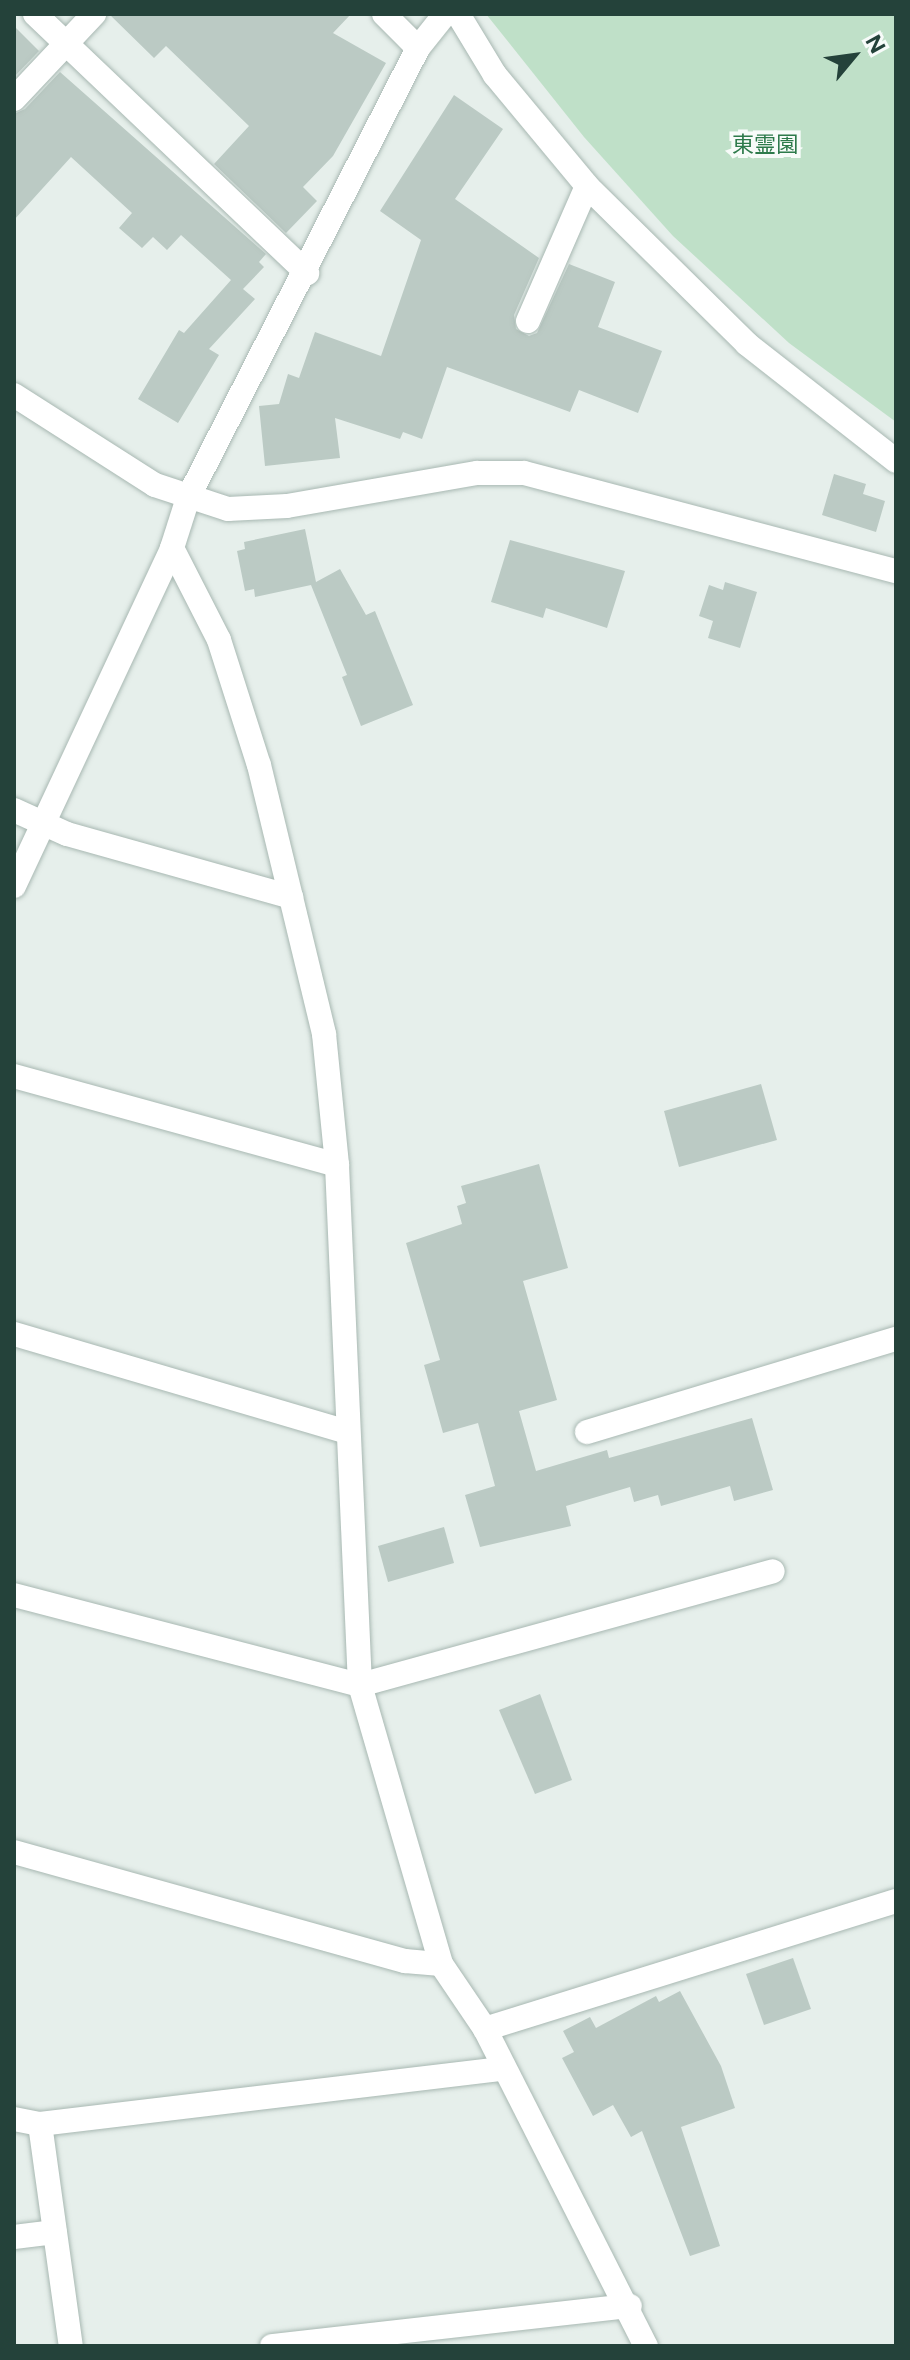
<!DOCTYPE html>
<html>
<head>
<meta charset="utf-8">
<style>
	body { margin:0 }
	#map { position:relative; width:910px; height:2360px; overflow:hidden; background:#e6efeb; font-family:Figtree,"Noto Sans JP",sans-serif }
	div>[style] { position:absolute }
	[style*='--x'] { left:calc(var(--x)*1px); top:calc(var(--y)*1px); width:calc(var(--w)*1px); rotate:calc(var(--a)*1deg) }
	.green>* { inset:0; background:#bfe0c8 }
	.building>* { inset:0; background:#bbcac4 }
	.roads { filter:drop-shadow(0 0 2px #a8b8b2) drop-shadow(0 0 2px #a8b8b2) }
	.street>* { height:24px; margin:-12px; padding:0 12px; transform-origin:12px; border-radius:12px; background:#fff }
	.secondary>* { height:24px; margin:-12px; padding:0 12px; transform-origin:12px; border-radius:12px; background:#fff }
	span { translate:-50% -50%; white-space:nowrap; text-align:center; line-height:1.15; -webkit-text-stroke:8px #f7fbf9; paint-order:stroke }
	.park-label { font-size:22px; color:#2d7a4b }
	.frame { position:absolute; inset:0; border:16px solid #24423a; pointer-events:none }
	.north { position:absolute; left:814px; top:16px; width:80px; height:80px; -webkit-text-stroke:6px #f7fbf9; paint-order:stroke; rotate:61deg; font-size:22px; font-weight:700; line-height:32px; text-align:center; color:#24423a }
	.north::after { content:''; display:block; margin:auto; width:28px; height:36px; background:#24423a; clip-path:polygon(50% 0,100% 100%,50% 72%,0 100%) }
</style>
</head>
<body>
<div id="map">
	<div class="green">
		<i style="clip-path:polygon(486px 14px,896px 14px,896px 422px,789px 343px,673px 236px,584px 137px)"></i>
	</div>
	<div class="building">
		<i style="clip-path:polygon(109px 14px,351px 14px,333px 33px,386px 63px,333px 156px,303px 187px,317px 201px,286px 233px,214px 164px,249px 126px,166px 46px,154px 58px)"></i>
		<i style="clip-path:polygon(14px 26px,39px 51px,14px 77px)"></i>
		<i style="clip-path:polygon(60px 72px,266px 254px,259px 262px,264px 267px,243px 289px,255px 299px,209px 349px,219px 355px,178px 423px,138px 399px,179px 330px,184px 333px,231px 280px,181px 235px,167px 250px,153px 237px,142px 248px,119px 228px,132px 213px,71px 157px,14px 220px,14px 114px,25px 109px)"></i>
		<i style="clip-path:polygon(454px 95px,503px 129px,455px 199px,539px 258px,514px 315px,516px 329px,529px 336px,537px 333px,569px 264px,615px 282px,598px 327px,662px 351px,638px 413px,579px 390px,570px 412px,447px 367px,422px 439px,403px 432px,400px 439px,335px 418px,340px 458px,265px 466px,259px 406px,279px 404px,288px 374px,299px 378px,315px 332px,381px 356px,421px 240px,380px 211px)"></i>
		<i style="clip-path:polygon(834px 474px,866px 484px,863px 494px,885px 501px,876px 532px,822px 515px)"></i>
		<i style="clip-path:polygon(305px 529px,316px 582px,340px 569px,366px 615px,375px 611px,413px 705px,361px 726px,342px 677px,347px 675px,311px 585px,255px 597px,254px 589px,245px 591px,237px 551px,245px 549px,244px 542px)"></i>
		<i style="clip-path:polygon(510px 540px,625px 571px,607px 628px,546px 608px,543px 618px,491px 602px)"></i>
		<i style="clip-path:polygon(725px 582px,757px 592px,740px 648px,708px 638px,713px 621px,699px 616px,709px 585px,723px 590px)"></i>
		<i style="clip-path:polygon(761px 1084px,777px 1140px,679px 1167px,664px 1111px)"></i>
		<i style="clip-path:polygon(539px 1164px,568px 1268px,523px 1281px,557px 1400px,519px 1411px,536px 1471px,607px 1450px,609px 1458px,752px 1418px,773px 1490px,734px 1501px,730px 1486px,661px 1506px,658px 1495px,634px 1502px,630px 1487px,566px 1506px,571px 1526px,480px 1547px,465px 1495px,495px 1486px,478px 1423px,443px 1433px,424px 1365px,440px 1360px,406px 1243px,462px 1224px,457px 1206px,466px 1203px,461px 1186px)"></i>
		<i style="clip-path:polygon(444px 1527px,454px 1563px,388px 1582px,378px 1546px)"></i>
		<i style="clip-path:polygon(540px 1694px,572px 1780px,535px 1794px,499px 1710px)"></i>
		<i style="clip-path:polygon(793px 1958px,811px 2009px,764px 2025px,746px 1974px)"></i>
		<i style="clip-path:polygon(680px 1991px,721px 2066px,735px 2108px,681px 2127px,720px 2246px,690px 2256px,642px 2131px,631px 2137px,613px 2105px,593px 2116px,562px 2058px,574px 2052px,563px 2031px,590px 2017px,596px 2028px,656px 1996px,659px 2002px)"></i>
	</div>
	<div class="roads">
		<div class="street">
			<i style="--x:35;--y:14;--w:376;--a:43.6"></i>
			<i style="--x:384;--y:14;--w:48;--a:45"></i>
			<i style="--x:458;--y:14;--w:71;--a:58.8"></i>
			<i style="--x:495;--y:75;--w:144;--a:50.3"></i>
			<i style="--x:587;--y:186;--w:225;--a:44.6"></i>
			<i style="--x:747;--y:344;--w:189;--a:38.1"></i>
			<i style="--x:14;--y:99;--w:117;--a:-46.7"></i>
			<i style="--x:528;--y:321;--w:147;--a:-66.4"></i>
			<i style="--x:172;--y:548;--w:103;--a:62.9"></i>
			<i style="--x:219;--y:640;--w:131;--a:72.3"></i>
			<i style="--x:259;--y:765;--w:277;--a:76.4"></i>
			<i style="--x:324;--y:1034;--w:132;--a:84.3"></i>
			<i style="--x:337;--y:1165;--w:521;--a:87.47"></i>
			<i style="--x:360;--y:1685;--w:291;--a:73.8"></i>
			<i style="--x:441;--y:1964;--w:78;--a:55.9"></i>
			<i style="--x:485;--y:2029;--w:356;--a:63.1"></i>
			<i style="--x:14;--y:810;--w:58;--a:24.4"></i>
			<i style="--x:67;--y:834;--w:233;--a:15.7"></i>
			<i style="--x:14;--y:886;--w:373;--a:-64.9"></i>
			<i style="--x:172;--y:548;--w:52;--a:-72.3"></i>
			<i style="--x:188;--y:498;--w:505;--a:-62.93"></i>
			<i style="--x:418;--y:48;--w:43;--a:-51.5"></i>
			<i style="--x:14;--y:1076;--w:335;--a:15.4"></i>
			<i style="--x:14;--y:1334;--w:347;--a:16.4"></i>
			<i style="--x:587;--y:1432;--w:323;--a:-16.8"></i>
			<i style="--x:14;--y:1595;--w:358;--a:14.6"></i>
			<i style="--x:360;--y:1685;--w:428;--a:-15.4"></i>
			<i style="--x:14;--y:1852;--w:406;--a:15.6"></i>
			<i style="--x:405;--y:1961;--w:36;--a:5"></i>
			<i style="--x:485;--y:2029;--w:430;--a:-17.3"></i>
			<i style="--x:14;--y:2119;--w:26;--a:11"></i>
			<i style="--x:40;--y:2124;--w:467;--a:-6.8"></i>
			<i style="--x:40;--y:2124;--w:224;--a:82.1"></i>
			<i style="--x:14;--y:2237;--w:41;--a:-7"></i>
			<i style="--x:272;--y:2346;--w:360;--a:-6.4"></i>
		</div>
		<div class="secondary">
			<i style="--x:14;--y:395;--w:167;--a:32.6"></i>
			<i style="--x:155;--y:485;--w:77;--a:18.2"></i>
			<i style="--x:228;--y:509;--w:59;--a:-2.9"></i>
			<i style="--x:287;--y:506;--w:193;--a:-9.9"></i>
			<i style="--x:477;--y:473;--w:47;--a:0"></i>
			<i style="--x:524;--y:473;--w:385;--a:14.8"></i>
		</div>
	</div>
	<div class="park-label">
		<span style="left:765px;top:145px">東霊園</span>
	</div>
	<div class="frame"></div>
	<div class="north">N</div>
</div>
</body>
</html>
